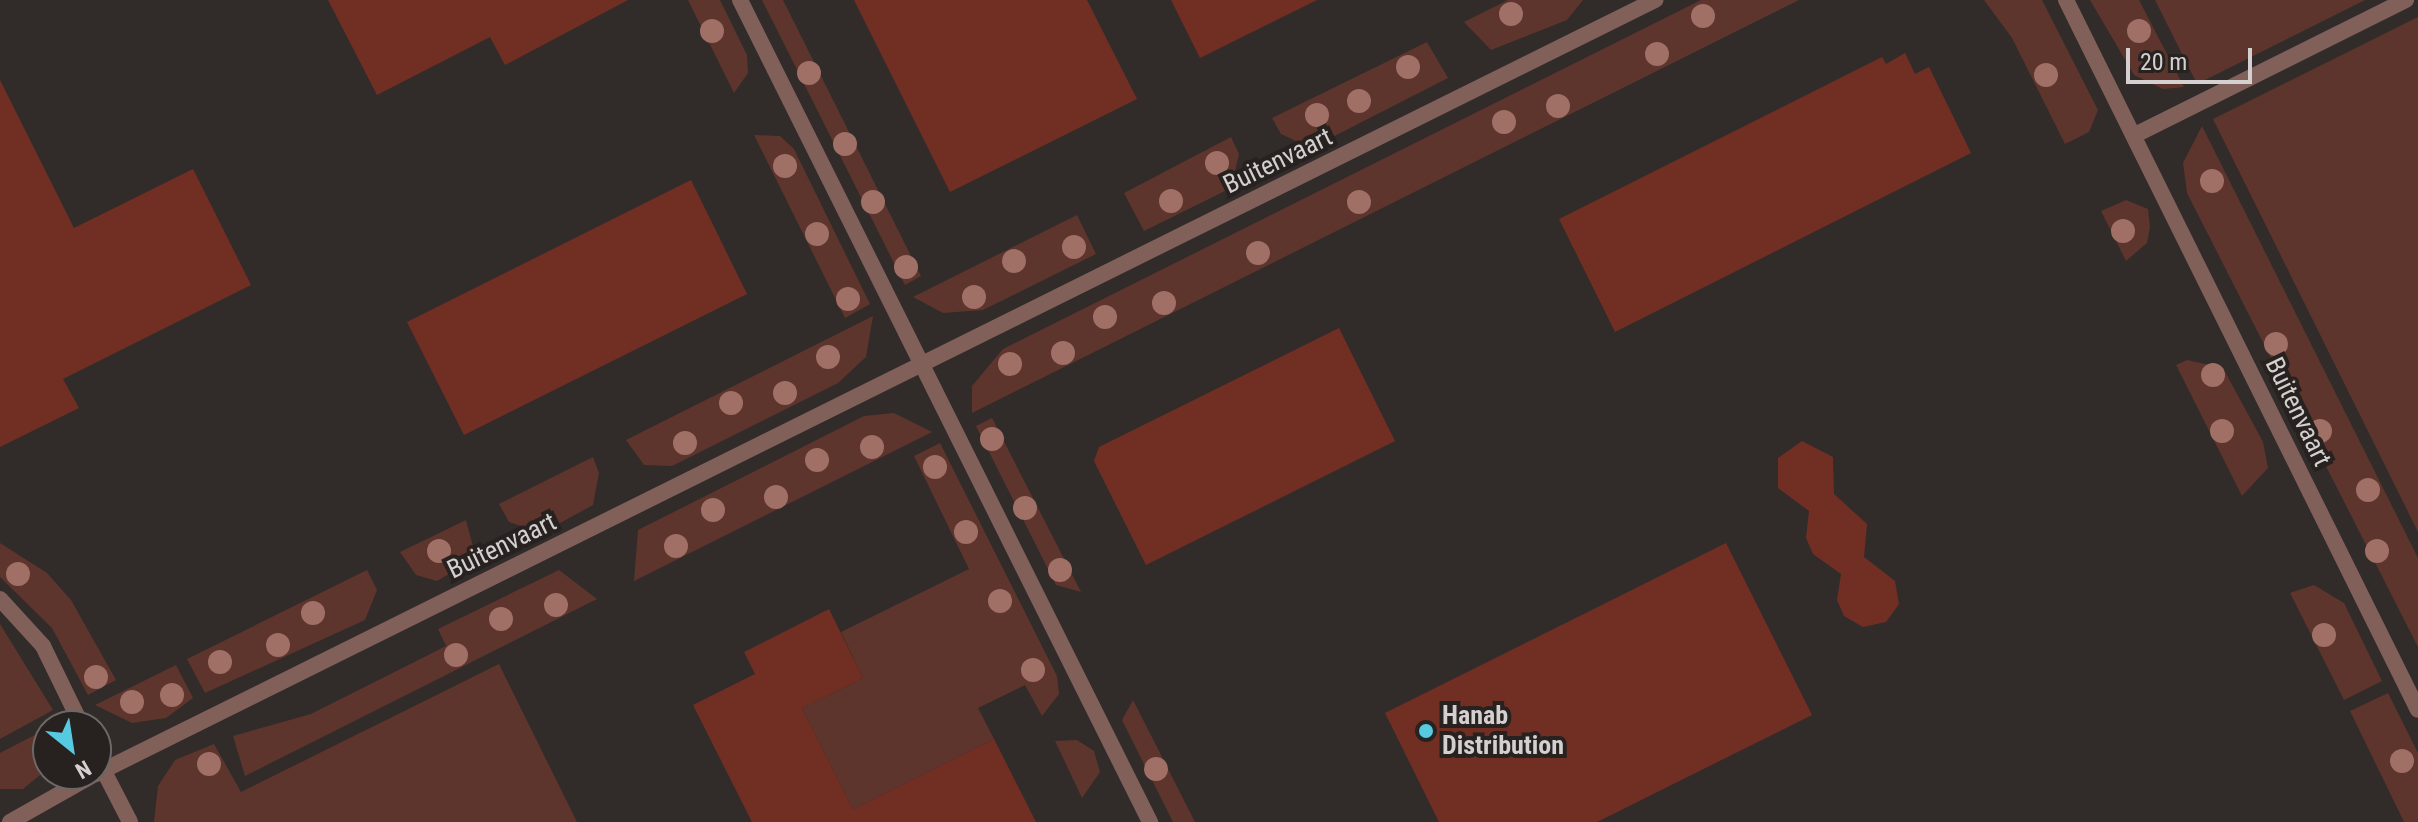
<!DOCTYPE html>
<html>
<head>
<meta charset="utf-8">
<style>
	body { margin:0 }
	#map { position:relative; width:2418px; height:822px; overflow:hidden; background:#312b2a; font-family:"Roboto Condensed",sans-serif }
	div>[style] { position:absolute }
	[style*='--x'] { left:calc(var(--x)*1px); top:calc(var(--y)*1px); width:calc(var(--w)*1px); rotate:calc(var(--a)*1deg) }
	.green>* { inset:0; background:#5e352c }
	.building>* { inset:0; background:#712f23 }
	.minor>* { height:16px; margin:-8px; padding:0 8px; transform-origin:8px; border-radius:8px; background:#806059 }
	.trees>* { width:24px; height:24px; margin:-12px; border-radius:50%; background:#a07066 }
	.dots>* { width:22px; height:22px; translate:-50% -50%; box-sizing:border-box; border:4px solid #272220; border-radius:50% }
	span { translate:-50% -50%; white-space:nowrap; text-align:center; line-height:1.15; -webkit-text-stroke:8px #272220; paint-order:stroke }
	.street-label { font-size:26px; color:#d4d0cf }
	.poi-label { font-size:26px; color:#d4d0cf; font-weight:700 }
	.left { translate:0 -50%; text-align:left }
	.north { position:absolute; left:32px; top:710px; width:80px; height:80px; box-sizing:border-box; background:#272220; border:2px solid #6c6866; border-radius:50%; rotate:150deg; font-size:22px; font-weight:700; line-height:32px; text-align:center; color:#d4d0cf }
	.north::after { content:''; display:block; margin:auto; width:28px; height:36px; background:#56cae0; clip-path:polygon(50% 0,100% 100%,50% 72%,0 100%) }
	.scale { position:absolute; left:2126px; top:48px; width:126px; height:36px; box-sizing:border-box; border:4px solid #d4d0cf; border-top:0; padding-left:10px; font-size:24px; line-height:28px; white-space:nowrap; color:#d4d0cf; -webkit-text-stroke:6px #272220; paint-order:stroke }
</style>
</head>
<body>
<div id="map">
	<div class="green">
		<i style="clip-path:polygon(688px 0,720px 0,747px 55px,748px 73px,734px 93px)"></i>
		<i style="clip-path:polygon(762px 0,783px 0,921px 276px,905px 285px)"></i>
		<i style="clip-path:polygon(1508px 0,1583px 0,1567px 20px,1491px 50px,1464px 22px)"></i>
		<i style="clip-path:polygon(1701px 0,1799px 0,972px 413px,972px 386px,1003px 349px)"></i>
		<i style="clip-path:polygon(1984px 0,2042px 0,2098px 110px,2089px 132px,2065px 144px,2012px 38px)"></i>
		<i style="clip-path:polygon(2090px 0,2139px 0,2184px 87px,2163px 89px,2134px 75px)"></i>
		<i style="clip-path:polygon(2155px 0,2365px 0,2197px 84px)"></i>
		<i style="clip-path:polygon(2418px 17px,2418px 532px,2213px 119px)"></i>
		<i style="clip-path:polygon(1427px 42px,1448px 78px,1311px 148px,1281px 134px,1272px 118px)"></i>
		<i style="clip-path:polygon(2202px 126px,2418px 558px,2418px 647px,2187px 193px,2183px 163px)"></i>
		<i style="clip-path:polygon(754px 135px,780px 136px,794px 149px,870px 304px,845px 318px)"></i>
		<i style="clip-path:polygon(1231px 137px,1239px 154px,1231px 188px,1144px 231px,1124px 193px)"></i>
		<i style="clip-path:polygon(2126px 200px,2148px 209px,2150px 227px,2147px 243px,2126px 261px,2101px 211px)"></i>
		<i style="clip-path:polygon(1077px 215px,1096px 254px,983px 310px,943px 313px,913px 297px)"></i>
		<i style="clip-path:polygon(873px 316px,866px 357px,838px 383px,672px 466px,644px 465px,626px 440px)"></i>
		<i style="clip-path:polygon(2187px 360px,2223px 368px,2263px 442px,2268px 468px,2242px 496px,2176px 365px)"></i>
		<i style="clip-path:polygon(894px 413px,932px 432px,634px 581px,638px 530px,864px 416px)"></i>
		<i style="clip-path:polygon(992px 418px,1081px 592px,1056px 585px,976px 426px)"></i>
		<i style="clip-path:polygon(940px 443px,1057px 676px,1059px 694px,1042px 716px,1025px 685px,978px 708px,994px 739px,853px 809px,802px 708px,863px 678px,841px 632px,969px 569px,914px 456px)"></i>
		<i style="clip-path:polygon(593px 457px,599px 473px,593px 505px,542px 533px,509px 522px,499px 504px)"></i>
		<i style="clip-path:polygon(466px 520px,476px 558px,437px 581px,416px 575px,400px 552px)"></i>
		<i style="clip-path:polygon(0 543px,47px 573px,71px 600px,116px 680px,88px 695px,52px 628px,0 577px)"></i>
		<i style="clip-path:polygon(367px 570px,377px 590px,365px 620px,205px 693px,187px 659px)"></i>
		<i style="clip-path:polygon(559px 570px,597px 599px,245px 776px,233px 736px,311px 714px,446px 646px,438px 629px)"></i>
		<i style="clip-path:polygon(2314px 585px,2344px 603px,2382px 681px,2344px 700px,2290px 593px)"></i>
		<i style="clip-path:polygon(0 624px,53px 710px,0 739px)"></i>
		<i style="clip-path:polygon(499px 664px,577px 822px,154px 822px,158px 786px,175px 760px,214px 744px,241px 792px)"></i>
		<i style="clip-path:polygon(176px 665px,193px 698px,166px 718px,132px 723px,95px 705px)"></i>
		<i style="clip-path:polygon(2388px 693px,2418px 753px,2418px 822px,2404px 822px,2350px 711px)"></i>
		<i style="clip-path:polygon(1133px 700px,1161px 755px,1195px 822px,1173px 822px,1122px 720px)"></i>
		<i style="clip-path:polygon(48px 728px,45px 771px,23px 789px,0 789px,0 753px)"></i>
		<i style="clip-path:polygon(1077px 740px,1094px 751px,1100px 772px,1082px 798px,1055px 741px)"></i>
	</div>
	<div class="building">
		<i style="clip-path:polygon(328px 0,628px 0,505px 65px,490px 37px,377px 95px)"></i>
		<i style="clip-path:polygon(854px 0,1087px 0,1137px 99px,950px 192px)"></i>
		<i style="clip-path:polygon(1171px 0,1317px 0,1200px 58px)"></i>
		<i style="clip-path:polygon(1905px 53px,1915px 74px,1929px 67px,1971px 153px,1615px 332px,1559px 219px,1882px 57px,1886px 64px)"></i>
		<i style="clip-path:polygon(0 80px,74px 228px,193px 169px,251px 285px,63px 379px,79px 408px,0 447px)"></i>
		<i style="clip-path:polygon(691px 180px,747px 294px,464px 435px,407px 322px)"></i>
		<i style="clip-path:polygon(1339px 328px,1395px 441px,1146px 565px,1094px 461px,1099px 447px)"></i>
		<i style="clip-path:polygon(1802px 441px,1833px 457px,1834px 494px,1867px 524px,1864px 557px,1895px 581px,1899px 604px,1886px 622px,1863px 627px,1844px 616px,1837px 600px,1841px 574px,1813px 554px,1806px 538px,1809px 511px,1778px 488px,1778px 458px)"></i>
		<i style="clip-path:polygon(1726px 543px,1812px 715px,1597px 822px,1439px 822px,1385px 713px)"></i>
		<i style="clip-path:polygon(829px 609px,863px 678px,802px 708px,853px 809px,994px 739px,1036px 822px,752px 822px,693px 705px,755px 674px,744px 652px)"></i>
	</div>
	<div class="minor">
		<i style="--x:740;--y:0;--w:919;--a:63.49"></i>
		<i style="--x:2066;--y:0;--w:792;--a:63.63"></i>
		<i style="--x:2135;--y:135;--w:303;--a:-26.5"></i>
		<i style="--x:0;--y:599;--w:64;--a:47.5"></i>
		<i style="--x:43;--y:646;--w:89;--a:64"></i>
		<i style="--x:96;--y:756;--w:74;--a:62.7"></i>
		<i style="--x:96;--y:774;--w:1741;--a:-26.4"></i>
		<i style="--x:10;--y:822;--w:98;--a:-29.5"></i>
	</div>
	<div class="trees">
		<i style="left:1511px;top:14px"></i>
		<i style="left:1703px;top:16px"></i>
		<i style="left:712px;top:31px"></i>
		<i style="left:2139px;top:31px"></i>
		<i style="left:1657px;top:54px"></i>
		<i style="left:1408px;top:67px"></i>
		<i style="left:809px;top:73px"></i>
		<i style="left:2046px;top:75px"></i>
		<i style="left:1359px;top:101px"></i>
		<i style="left:1558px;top:106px"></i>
		<i style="left:1317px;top:115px"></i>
		<i style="left:1504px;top:122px"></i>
		<i style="left:845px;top:144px"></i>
		<i style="left:1217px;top:163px"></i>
		<i style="left:785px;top:166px"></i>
		<i style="left:2212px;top:181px"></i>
		<i style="left:1171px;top:201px"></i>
		<i style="left:873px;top:202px"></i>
		<i style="left:1359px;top:202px"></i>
		<i style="left:2123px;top:231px"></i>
		<i style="left:817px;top:234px"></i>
		<i style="left:1074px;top:247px"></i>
		<i style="left:1258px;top:253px"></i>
		<i style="left:1014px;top:261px"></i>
		<i style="left:906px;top:267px"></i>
		<i style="left:974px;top:297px"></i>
		<i style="left:848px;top:299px"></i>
		<i style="left:1164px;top:303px"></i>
		<i style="left:1105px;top:317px"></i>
		<i style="left:2276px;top:344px"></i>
		<i style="left:1063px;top:353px"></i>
		<i style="left:828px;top:357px"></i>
		<i style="left:1010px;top:364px"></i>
		<i style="left:2213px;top:375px"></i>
		<i style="left:785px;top:393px"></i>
		<i style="left:731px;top:403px"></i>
		<i style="left:2222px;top:431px"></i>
		<i style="left:2320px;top:431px"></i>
		<i style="left:992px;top:439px"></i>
		<i style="left:685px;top:443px"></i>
		<i style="left:872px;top:447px"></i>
		<i style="left:817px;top:460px"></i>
		<i style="left:935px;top:467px"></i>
		<i style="left:2368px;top:490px"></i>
		<i style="left:776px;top:497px"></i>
		<i style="left:1025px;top:508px"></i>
		<i style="left:713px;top:510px"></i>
		<i style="left:966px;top:532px"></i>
		<i style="left:676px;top:546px"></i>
		<i style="left:439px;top:551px"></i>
		<i style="left:2377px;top:551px"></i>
		<i style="left:1060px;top:570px"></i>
		<i style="left:18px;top:574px"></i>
		<i style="left:1000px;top:601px"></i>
		<i style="left:556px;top:605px"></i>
		<i style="left:313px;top:613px"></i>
		<i style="left:501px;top:619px"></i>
		<i style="left:2324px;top:635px"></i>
		<i style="left:278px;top:645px"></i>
		<i style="left:456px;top:655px"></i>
		<i style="left:220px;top:662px"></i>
		<i style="left:1033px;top:670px"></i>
		<i style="left:96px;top:677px"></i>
		<i style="left:172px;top:695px"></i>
		<i style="left:132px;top:702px"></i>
		<i style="left:2402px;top:761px"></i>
		<i style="left:209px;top:764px"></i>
		<i style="left:1156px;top:769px"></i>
	</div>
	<div class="dots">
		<i style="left:1426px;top:731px;background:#56cae0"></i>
	</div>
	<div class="street-label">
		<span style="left:1278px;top:161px;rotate:-26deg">Buitenvaart</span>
		<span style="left:2298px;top:412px;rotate:64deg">Buitenvaart</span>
		<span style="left:502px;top:546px;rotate:-26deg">Buitenvaart</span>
	</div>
	<div class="poi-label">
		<span class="left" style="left:1442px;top:731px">Hanab<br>Distribution</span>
	</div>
	<div class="north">N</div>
	<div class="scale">20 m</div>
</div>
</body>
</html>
